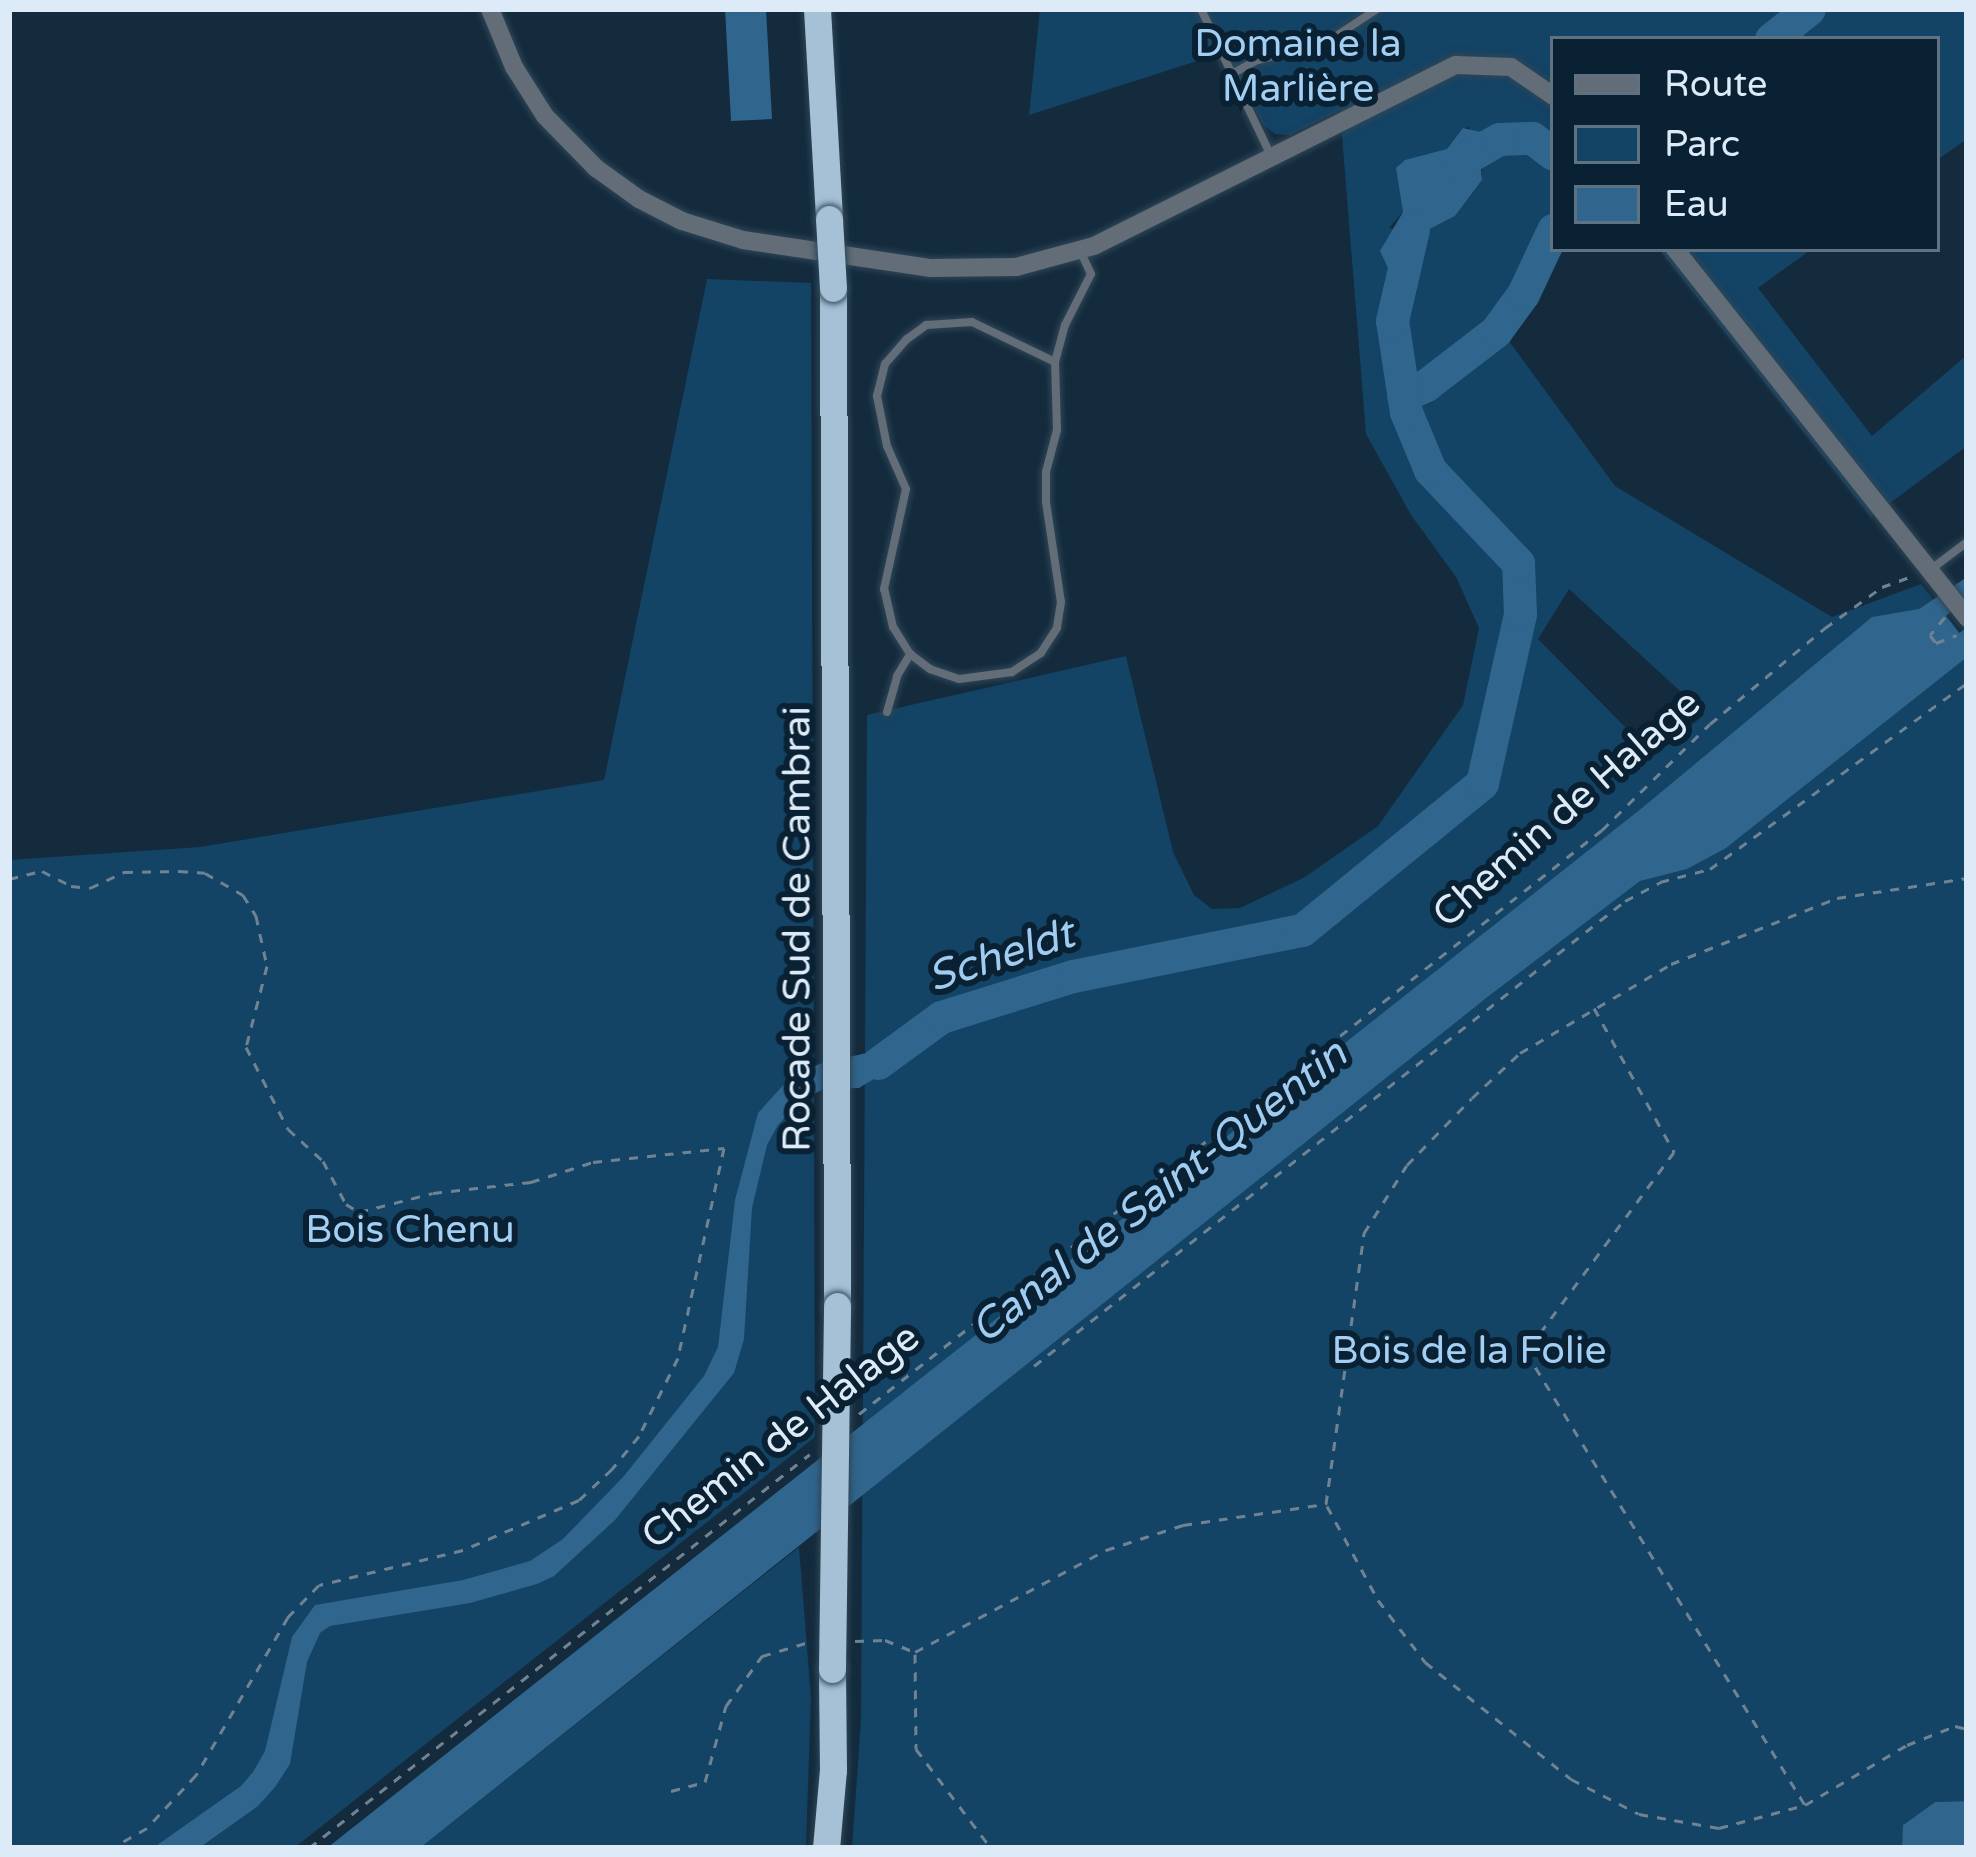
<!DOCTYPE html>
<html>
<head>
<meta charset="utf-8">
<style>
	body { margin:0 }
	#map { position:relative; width:1976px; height:1857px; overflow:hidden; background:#132b3d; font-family:"Varela Round",sans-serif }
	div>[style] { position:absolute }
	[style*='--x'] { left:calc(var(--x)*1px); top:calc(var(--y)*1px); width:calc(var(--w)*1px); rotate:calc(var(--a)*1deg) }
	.green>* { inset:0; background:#134365 }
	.water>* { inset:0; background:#30658d }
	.river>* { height:33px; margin:-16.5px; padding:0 16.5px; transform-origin:16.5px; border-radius:16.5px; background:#30658d }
	.path>* { height:3px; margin-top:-1.5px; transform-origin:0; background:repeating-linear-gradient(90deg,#708393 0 9px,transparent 0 18px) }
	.roads { filter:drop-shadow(0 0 3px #2f4657) drop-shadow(0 0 3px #2f4657) }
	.service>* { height:8px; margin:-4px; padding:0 4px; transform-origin:4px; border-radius:4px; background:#626d77 }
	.tertiary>* { height:18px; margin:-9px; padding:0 9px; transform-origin:9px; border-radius:9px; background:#626d77 }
	.trunk>* { height:27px; margin:-13.5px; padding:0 13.5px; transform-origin:13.5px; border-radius:13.5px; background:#a6c0d6 }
	.bridges { filter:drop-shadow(0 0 3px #2f4657) drop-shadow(0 0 3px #2f4657) }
	.trunk-bridge>* { height:27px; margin:-13.5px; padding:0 13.5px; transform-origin:13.5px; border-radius:13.5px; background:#a6c0d6 }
	span { translate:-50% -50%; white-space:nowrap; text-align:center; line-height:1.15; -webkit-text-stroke:12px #092132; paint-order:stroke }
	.park-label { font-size:39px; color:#a3cff4 }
	.street-label { font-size:39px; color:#ddebf8 }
	.water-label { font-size:42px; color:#a0ccf1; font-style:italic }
	.frame { position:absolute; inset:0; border:12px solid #ddebf8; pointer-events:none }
	.legend { position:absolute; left:1550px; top:36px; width:390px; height:216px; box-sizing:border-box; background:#092132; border:3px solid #5e7281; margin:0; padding:15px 21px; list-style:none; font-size:36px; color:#ddebf8 }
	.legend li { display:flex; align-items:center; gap:24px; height:60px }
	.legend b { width:60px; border:3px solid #5e7281 }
</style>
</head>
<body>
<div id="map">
	<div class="green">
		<i style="clip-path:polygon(evenodd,1040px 9px,1967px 9px,1967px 139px,1937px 160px,1937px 39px,1553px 39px,1553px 249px,1564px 249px,1509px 341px,1615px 486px,1832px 617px,1921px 584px,1967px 641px,1967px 1801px,1935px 1802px,1904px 1824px,1902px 1848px,852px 1848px,861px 1719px,867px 715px,1126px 656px,1173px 852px,1194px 895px,1212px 909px,1240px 908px,1305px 877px,1378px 826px,1463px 705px,1479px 628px,1456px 577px,1411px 515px,1366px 434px,1340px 111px,1290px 135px,1275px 134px,1263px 125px,1225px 52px,1029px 115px,1040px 9px,1468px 126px,1481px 160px,1482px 180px,1455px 216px,1419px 234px,1389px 228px,1403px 212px,1402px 202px,1468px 126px,1040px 9px,1569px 589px,1705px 714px,1654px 756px,1538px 639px,1569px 589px)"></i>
		<i style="clip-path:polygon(1659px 249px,1812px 249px,1758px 288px,1872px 436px,1967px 355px,1967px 446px,1871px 517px)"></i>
		<i style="clip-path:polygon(707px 279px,811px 283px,815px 1437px,294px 1848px,9px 1848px,9px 860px,200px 847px,604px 780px)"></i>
		<i style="clip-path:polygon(799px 1547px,811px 1697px,806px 1848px,420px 1848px)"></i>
	</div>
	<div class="water">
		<i style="clip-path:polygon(725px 9px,766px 9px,772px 119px,731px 121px)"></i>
		<i style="clip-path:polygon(1463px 128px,1498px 136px,1495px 153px,1480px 162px,1482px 180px,1455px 216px,1420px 234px,1406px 270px,1390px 272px,1380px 251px,1403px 212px,1396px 168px,1405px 160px,1447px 149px)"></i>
		<i style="clip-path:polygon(1967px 577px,1967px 596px,1946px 616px,1959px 633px,1967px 627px,1967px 657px,1726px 848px,1687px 869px,1640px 881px,1490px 995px,420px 1848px,327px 1848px,1642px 808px,1872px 617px,1919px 609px)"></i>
		<i style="clip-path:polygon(905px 1025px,920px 1047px,900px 1063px,859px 1088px,824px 1089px,801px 1100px,778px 1125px,767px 1145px,752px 1208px,744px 1339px,734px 1373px,615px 1520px,554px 1576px,537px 1584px,470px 1603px,330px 1626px,320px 1633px,307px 1662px,290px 1764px,275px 1787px,258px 1806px,199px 1848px,153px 1848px,241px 1786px,253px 1772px,265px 1751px,292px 1637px,315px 1605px,463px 1580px,530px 1561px,563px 1539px,624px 1476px,704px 1376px,718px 1347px,735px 1200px,758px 1113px,787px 1081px,819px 1064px,875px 1051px)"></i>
		<i style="clip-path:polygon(1967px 1801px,1967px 1848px,1902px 1848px,1903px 1825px,1935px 1802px)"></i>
	</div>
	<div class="river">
		<i style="--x:1771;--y:39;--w:48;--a:-38.3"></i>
		<i style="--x:1459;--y:162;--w:46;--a:-29.9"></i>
		<i style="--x:1499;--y:139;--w:33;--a:-2"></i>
		<i style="--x:1532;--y:138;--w:26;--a:37"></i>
		<i style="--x:1403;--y:395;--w:25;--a:-23"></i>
		<i style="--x:1426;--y:385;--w:88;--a:-37.6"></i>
		<i style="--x:1496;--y:331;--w:46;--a:-53.9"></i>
		<i style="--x:1523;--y:294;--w:71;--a:-64.9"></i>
		<i style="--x:878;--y:1063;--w:78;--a:-36.1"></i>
		<i style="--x:941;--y:1017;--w:138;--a:-17.3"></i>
		<i style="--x:1073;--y:976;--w:234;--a:-11.4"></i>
		<i style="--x:1302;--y:930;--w:232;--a:-39.2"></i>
		<i style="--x:1482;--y:783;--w:173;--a:-77.3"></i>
		<i style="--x:1520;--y:614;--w:51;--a:-92.2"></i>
		<i style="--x:1518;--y:563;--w:128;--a:-133.4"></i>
		<i style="--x:1430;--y:470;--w:63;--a:-112.5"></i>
		<i style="--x:1406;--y:412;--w:92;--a:-98.7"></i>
		<i style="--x:1392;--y:321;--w:94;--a:-77.1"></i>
	</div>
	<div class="path">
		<i style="--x:1945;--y:617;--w:23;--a:130"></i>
		<i style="--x:1930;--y:635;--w:10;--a:53"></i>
		<i style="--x:1936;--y:643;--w:22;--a:-21"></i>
		<i style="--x:9;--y:879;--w:34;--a:-14"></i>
		<i style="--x:42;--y:871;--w:33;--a:27"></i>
		<i style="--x:71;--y:886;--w:19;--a:6"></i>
		<i style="--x:90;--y:888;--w:38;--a:-25"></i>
		<i style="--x:124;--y:872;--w:55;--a:-1"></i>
		<i style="--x:179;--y:871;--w:26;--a:4"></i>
		<i style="--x:205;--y:873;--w:44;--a:30.1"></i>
		<i style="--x:243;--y:895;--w:25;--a:58"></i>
		<i style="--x:256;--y:916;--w:51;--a:77.6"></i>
		<i style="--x:267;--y:966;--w:84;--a:104.5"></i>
		<i style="--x:246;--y:1047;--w:92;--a:62.9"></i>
		<i style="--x:288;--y:1129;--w:47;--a:42.4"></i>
		<i style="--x:323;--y:1161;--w:49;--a:61.9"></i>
		<i style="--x:346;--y:1204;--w:15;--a:32"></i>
		<i style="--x:359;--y:1212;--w:76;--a:-14.4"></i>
		<i style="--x:433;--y:1193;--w:99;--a:-6.4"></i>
		<i style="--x:531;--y:1182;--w:65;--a:-17.9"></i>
		<i style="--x:593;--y:1162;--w:132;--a:-6.1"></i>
		<i style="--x:724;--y:1148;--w:215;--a:102.4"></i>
		<i style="--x:678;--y:1358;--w:87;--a:116.6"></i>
		<i style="--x:639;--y:1436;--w:43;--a:129.3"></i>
		<i style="--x:612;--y:1469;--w:45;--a:136.8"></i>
		<i style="--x:579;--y:1500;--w:126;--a:156.7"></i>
		<i style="--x:463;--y:1550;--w:148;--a:166.3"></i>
		<i style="--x:319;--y:1585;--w:45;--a:134.1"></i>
		<i style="--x:288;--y:1617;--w:183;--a:120.2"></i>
		<i style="--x:196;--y:1775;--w:72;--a:132.8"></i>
		<i style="--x:147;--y:1828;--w:40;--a:150.3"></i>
		<i style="--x:1594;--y:1008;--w:165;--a:60.9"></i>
		<i style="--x:1674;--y:1152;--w:249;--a:126.5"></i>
		<i style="--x:1526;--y:1352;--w:532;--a:58.37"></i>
		<i style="--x:1034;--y:1366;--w:752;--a:-38.2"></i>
		<i style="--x:1625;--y:901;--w:40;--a:-28"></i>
		<i style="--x:1660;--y:882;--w:52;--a:-14.6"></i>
		<i style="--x:1710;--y:869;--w:317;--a:-35.9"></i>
		<i style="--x:859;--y:1414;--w:945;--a:-38.17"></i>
		<i style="--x:1602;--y:830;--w:151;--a:-44.5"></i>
		<i style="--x:1710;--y:724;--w:150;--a:-39.9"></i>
		<i style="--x:1825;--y:628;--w:70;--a:-35.7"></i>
		<i style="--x:1882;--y:587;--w:30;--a:-20"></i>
		<i style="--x:1327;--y:1506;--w:107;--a:61.5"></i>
		<i style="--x:1378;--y:1600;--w:78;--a:52.8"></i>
		<i style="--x:1425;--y:1662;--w:187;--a:38.7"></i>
		<i style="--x:1571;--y:1779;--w:76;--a:27.2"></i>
		<i style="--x:1639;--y:1814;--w:81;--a:9.9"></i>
		<i style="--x:1719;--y:1828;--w:89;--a:-15"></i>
		<i style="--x:1805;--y:1805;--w:118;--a:-30.5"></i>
		<i style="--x:1907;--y:1745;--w:52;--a:-21.6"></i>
		<i style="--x:1955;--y:1726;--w:12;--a:14"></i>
		<i style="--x:855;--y:1641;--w:30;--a:-2"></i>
		<i style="--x:885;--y:1640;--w:32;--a:22"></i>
		<i style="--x:915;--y:1652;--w:217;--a:-28.1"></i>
		<i style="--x:1106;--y:1550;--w:81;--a:-18"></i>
		<i style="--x:1183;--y:1525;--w:145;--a:-8.4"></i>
		<i style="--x:1326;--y:1504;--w:274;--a:-82"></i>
		<i style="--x:1364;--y:1233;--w:80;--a:-57.7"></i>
		<i style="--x:1407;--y:1165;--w:93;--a:-45.9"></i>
		<i style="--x:1472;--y:1098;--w:66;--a:-43.2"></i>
		<i style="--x:1520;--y:1053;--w:175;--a:-30.5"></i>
		<i style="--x:1671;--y:964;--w:179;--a:-21.7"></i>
		<i style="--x:1837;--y:898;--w:132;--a:-8.7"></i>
		<i style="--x:915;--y:1654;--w:95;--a:89.4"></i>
		<i style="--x:916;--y:1749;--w:124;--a:52.9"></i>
		<i style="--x:671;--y:1791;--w:35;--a:-15"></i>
		<i style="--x:705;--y:1782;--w:79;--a:-74.6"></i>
		<i style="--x:726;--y:1706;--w:62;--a:-54.2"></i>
		<i style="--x:762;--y:1656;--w:49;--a:-16.6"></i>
		<i style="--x:309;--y:1848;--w:637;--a:-38.18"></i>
	</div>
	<div class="roads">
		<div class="service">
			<i style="--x:1201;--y:9;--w:165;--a:64.5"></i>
			<i style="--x:1230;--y:75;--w:29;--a:-29"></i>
			<i style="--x:1255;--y:61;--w:74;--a:-14.8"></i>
			<i style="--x:1327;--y:42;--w:60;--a:-33.4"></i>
			<i style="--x:972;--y:322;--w:92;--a:25.7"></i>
			<i style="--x:1055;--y:362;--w:68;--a:88.3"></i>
			<i style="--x:1057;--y:430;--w:43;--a:104.7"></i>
			<i style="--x:1046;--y:472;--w:30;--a:90"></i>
			<i style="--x:1046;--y:502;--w:101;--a:81.5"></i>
			<i style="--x:1061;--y:602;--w:26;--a:99"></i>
			<i style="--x:1057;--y:628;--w:30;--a:123"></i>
			<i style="--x:1041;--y:653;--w:35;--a:147"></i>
			<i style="--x:1012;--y:672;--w:53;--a:172.5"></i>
			<i style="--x:959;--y:679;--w:31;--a:-161"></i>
			<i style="--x:930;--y:669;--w:25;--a:-143"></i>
			<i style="--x:910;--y:654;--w:32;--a:-122"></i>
			<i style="--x:893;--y:627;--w:39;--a:-103"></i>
			<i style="--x:884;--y:589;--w:102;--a:-77.6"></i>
			<i style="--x:906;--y:489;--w:47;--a:-113.8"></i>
			<i style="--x:887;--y:446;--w:51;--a:-101.3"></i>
			<i style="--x:877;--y:396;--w:33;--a:-76"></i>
			<i style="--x:885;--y:364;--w:33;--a:-49"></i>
			<i style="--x:907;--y:339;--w:24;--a:-36"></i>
			<i style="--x:926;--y:325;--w:46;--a:-3.7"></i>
			<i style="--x:1055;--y:362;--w:38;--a:-75"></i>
			<i style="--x:1065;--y:325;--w:57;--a:-63"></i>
			<i style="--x:1091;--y:274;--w:23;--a:-115"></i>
			<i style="--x:1930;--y:570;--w:46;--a:-37.1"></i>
			<i style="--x:887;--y:712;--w:37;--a:-74"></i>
			<i style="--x:897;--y:676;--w:26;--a:-59"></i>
		</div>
		<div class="tertiary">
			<i style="--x:490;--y:9;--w:63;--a:67.5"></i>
			<i style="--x:514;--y:67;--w:58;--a:57.7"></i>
			<i style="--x:545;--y:116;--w:73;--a:45.6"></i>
			<i style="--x:596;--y:168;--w:53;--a:35.8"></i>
			<i style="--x:639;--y:199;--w:48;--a:27.1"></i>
			<i style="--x:682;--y:221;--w:64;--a:17.3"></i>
			<i style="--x:743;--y:240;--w:190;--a:8.5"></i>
			<i style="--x:931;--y:268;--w:85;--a:-0.7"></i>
			<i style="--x:1016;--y:267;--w:81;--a:-15.1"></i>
			<i style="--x:1094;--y:246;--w:405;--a:-26.6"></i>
			<i style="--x:1456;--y:65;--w:55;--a:2.1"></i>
			<i style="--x:1511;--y:67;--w:51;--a:34.6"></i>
			<i style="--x:1675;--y:249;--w:471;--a:51.6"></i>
		</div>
		<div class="trunk">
			<i style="--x:817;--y:9;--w:210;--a:86.7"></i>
			<i style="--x:833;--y:288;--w:1018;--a:89.77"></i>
			<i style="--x:826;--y:1848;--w:78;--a:-84.9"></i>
			<i style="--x:833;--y:1770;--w:101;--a:-90.6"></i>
		</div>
	</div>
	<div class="bridges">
		<div class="trunk-bridge">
			<i style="--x:829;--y:219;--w:69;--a:86.7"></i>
			<i style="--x:832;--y:1669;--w:363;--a:-89.2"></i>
		</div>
	</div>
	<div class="park-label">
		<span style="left:1298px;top:67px">Domaine la<br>Marlière</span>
		<span style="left:410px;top:1230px">Bois Chenu</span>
		<span style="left:1469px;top:1351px">Bois de la Folie</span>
	</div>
	<div class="street-label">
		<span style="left:1567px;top:809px;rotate:-41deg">Chemin de Halage</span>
		<span style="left:798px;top:929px;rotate:-90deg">Rocade Sud de Cambrai</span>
		<span style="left:781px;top:1437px;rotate:-38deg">Chemin de Halage</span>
	</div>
	<div class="water-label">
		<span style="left:1001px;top:956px;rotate:-18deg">Scheldt</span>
		<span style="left:1159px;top:1192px;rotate:-38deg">Canal de Saint-Quentin</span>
	</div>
	<div class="frame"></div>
	<ul class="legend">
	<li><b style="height:15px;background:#626d77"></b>Route</li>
	<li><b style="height:33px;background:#134365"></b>Parc</li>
	<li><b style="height:33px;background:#30658d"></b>Eau</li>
	</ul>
</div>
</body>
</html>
